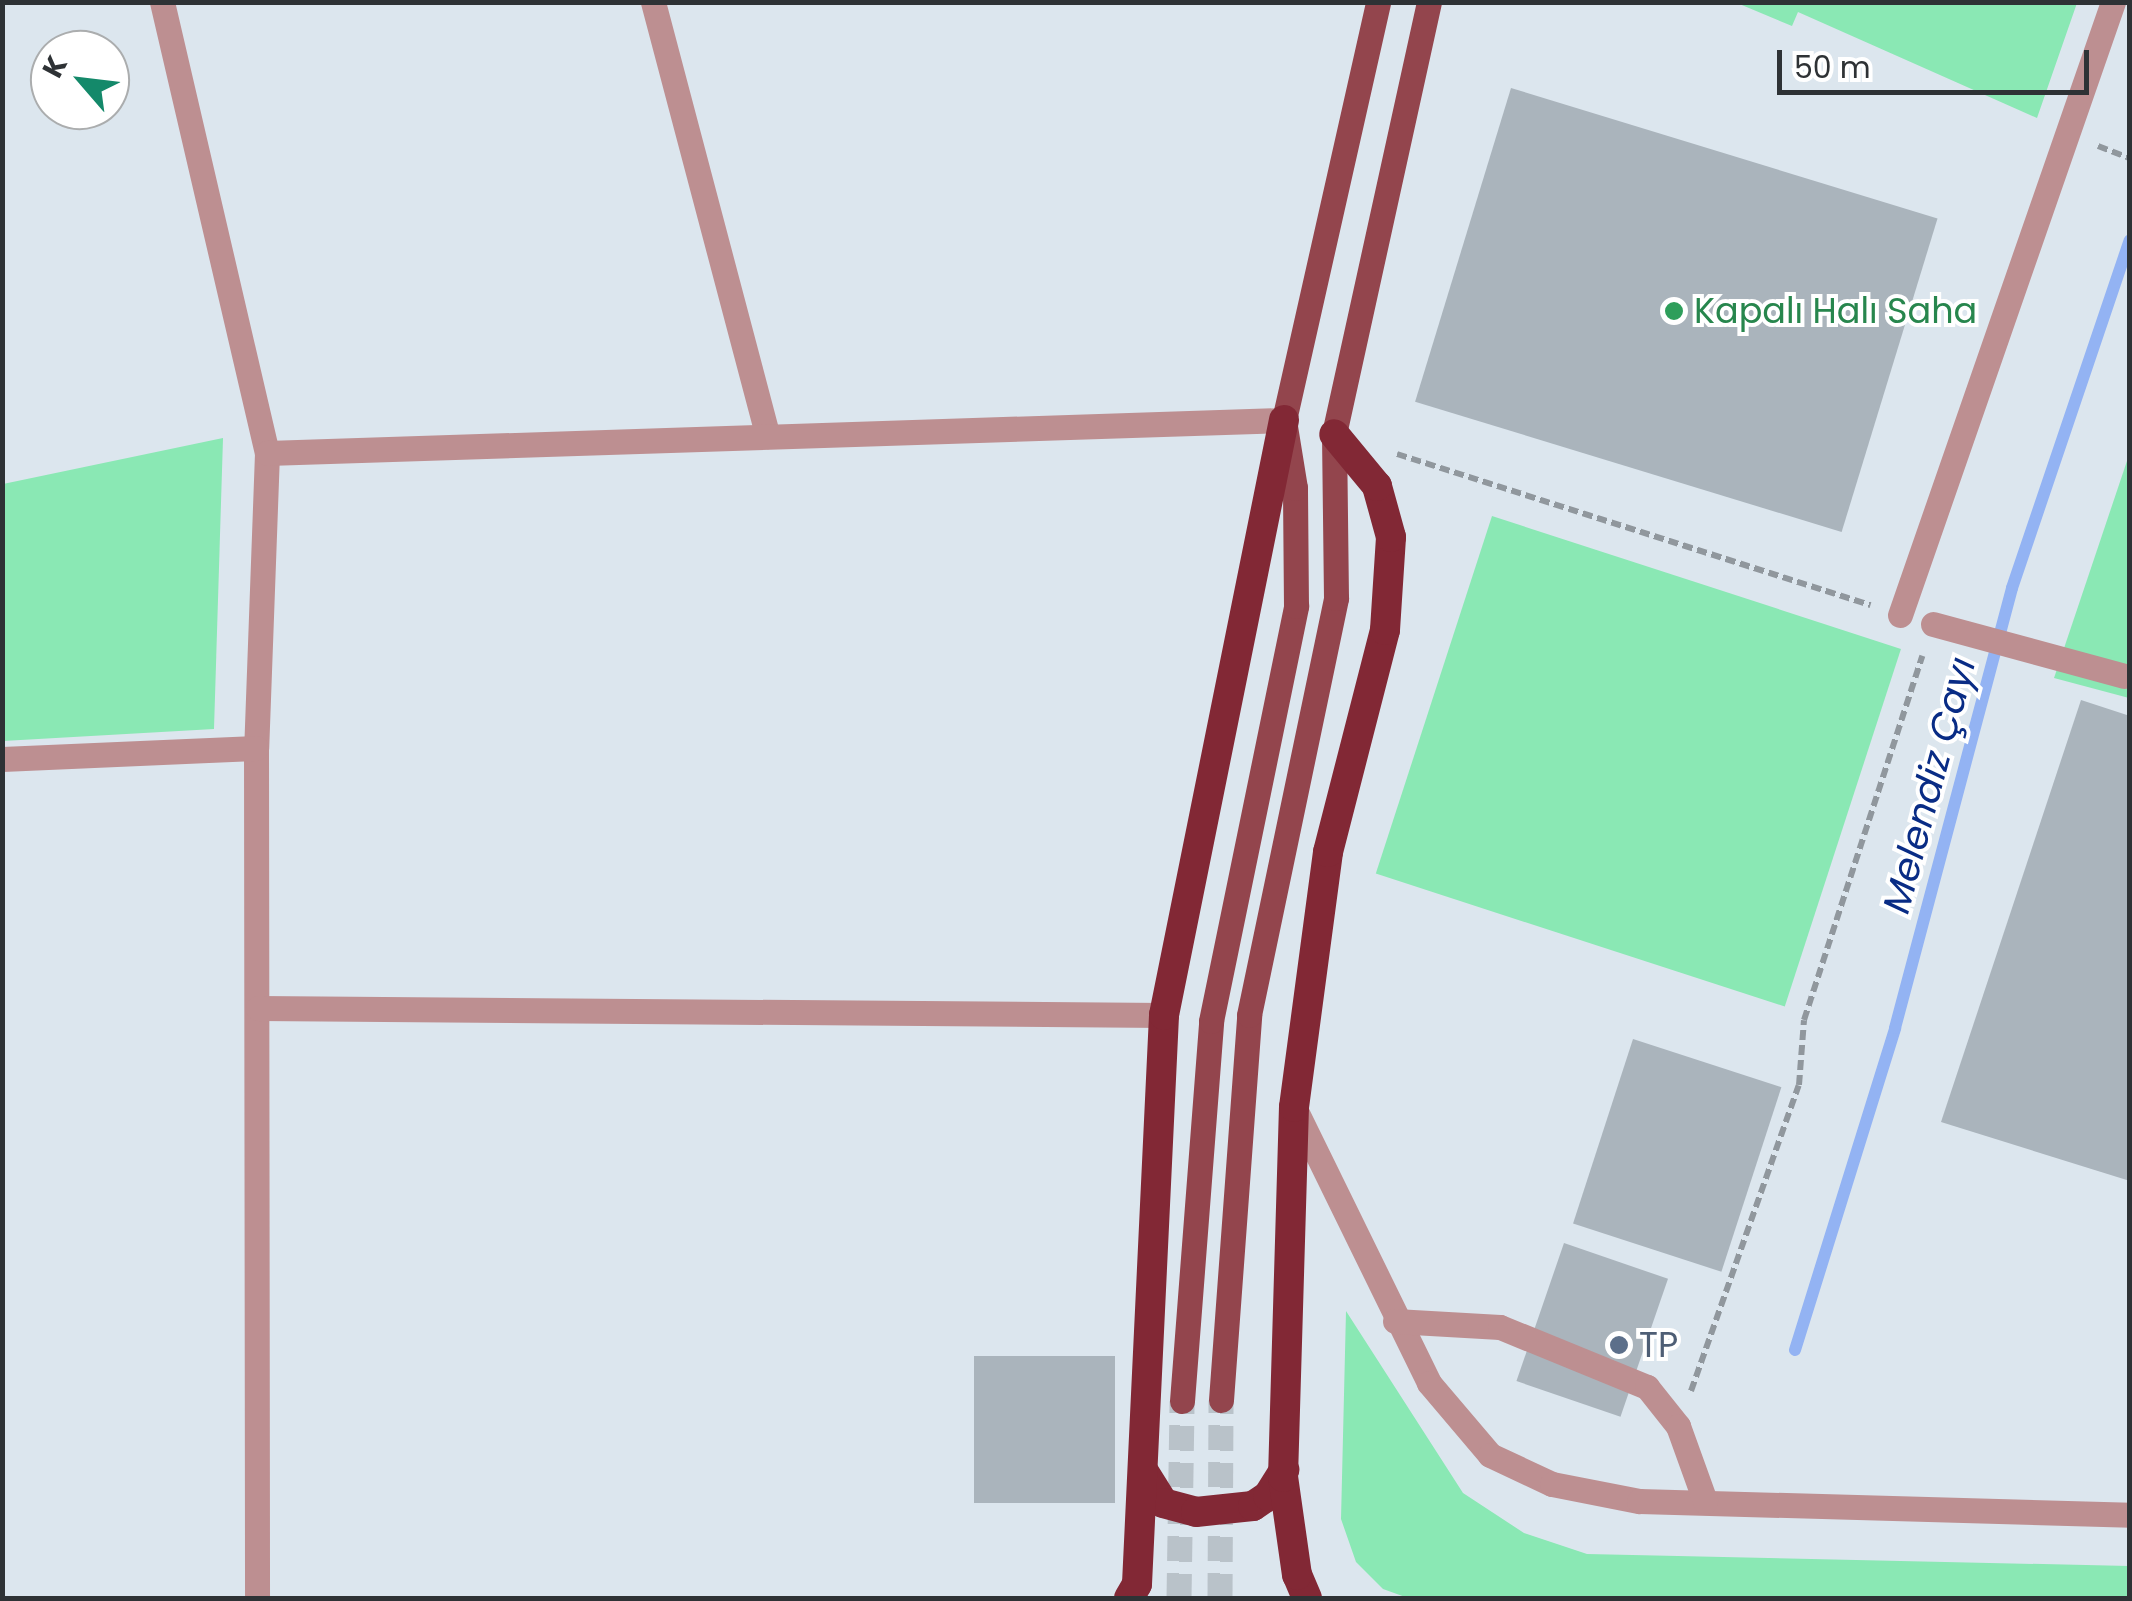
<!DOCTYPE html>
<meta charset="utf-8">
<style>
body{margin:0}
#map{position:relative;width:2132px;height:1601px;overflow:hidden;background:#dce6ee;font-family:Poppins,sans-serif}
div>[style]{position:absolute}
.green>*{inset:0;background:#8ae8b4;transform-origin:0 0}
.stream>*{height:12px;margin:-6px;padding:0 6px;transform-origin:6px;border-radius:6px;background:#93b3f3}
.building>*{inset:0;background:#aab4bc;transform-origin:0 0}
.major-tunnel>*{height:25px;margin-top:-12.5px;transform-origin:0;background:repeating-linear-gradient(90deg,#b9c2c9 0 25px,transparent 0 37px)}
.path>*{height:6px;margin-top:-3px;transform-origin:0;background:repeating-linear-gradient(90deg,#90979d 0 10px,transparent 0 15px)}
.minor>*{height:25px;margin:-12.5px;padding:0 12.5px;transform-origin:12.5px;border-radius:12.5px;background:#bd8f91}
.major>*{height:25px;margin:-12.5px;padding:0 12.5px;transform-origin:12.5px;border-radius:12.5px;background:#93454d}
.highway>*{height:30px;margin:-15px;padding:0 15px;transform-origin:15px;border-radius:15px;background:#822835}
.dots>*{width:28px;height:28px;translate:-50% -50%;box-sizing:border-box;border:5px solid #fff;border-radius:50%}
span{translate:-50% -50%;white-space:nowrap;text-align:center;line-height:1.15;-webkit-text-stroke:8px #fff;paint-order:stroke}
.leisure-label{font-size:35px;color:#27864d}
.left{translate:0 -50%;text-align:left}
.service-label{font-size:35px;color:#4e5e75}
.water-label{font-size:38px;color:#092c85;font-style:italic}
.frame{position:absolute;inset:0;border:5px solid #2e3235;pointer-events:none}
.north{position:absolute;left:30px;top:30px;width:100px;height:100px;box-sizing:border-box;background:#fff;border:2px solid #abadae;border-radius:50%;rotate:298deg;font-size:28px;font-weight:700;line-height:40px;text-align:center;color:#2e3235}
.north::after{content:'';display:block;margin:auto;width:35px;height:45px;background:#14896a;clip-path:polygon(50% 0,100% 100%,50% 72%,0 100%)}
.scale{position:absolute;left:1777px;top:50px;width:312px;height:45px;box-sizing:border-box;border:5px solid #2e3235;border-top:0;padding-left:12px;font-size:30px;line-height:35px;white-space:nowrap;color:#2e3235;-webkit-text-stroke:8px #fff;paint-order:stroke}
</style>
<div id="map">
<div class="green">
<i style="clip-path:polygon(1737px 3px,2077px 3px,2037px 118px,1798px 12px,1792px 26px)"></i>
<i style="clip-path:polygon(223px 438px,214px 729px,3px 741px,3px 484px)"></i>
<i style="clip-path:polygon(2129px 455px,2129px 698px,2054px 678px)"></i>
<i style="left:1492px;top:516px;width:430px;height:376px;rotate:18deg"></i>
<i style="clip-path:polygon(1346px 1311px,1463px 1493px,1524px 1533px,1587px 1554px,2129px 1566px,2129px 1598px,1408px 1598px,1383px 1589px,1356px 1562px,1341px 1519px)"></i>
</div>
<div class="stream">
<i style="left:1795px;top:1350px;width:337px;rotate:-72.7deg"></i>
<i style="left:1895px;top:1028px;width:455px;rotate:-75.1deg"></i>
<i style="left:2012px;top:588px;width:367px;rotate:-71.3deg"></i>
</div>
<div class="building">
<i style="left:1511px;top:88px;width:446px;height:328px;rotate:17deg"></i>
<i style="clip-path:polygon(2081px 700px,2130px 716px,2130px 1181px,1941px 1122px)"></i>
<i style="left:1633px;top:1039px;width:156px;height:194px;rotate:18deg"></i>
<i style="left:1564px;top:1243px;width:110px;height:146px;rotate:19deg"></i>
<i style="left:974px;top:1356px;width:141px;height:147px"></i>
</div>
<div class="major-tunnel">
<i style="left:1179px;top:1598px;width:197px;rotate:-89.1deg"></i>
<i style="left:1220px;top:1598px;width:198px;rotate:-89.7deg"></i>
</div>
<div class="path">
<i style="left:2098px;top:146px;width:34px;rotate:21deg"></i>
<i style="left:1397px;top:454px;width:497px;rotate:17.7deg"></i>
<i style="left:1691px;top:1391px;width:324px;rotate:-70.6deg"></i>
<i style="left:1799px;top:1085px;width:65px;rotate:-85.6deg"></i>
<i style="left:1804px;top:1020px;width:383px;rotate:-72deg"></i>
</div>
<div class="minor">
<i style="left:162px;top:2px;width:463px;rotate:76.9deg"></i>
<i style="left:267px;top:453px;width:295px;rotate:92.1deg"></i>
<i style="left:256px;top:748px;width:850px;rotate:89.93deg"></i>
<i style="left:653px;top:2px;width:449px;rotate:75.2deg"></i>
<i style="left:267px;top:453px;width:1018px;rotate:-1.86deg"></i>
<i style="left:1900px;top:615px;width:649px;rotate:-70.84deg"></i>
<i style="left:1933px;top:624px;width:198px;rotate:15.2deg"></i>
<i style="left:2px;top:759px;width:254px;rotate:-2.5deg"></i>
<i style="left:258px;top:1008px;width:906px;rotate:0.44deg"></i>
<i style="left:1294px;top:1107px;width:307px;rotate:63.9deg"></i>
<i style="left:1429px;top:1383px;width:94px;rotate:49.7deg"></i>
<i style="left:1490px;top:1455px;width:68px;rotate:25.1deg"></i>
<i style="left:1552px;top:1484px;width:89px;rotate:11.1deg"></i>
<i style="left:1639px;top:1501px;width:491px;rotate:1.6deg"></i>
<i style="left:1395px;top:1321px;width:105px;rotate:3.3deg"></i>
<i style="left:1500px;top:1327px;width:159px;rotate:22.2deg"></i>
<i style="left:1647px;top:1387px;width:50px;rotate:51.5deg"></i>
<i style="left:1678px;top:1426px;width:80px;rotate:70.2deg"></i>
</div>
<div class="major">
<i style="left:1221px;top:1400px;width:386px;rotate:-85.8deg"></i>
<i style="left:1249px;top:1015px;width:426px;rotate:-78.2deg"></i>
<i style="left:1336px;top:598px;width:164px;rotate:-90.7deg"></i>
<i style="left:1334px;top:434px;width:442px;rotate:-77.6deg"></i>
<i style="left:1182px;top:1401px;width:381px;rotate:-85.6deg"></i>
<i style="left:1211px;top:1021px;width:424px;rotate:-78.4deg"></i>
<i style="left:1296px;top:606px;width:118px;rotate:-90.5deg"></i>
<i style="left:1295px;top:488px;width:69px;rotate:-99.2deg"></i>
<i style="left:1284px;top:420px;width:428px;rotate:-77.3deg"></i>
</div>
<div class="highway">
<i style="left:1144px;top:1472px;width:36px;rotate:58deg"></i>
<i style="left:1163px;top:1503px;width:34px;rotate:15deg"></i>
<i style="left:1196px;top:1512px;width:57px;rotate:-6deg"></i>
<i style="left:1253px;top:1506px;width:18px;rotate:-34deg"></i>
<i style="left:1268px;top:1496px;width:31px;rotate:-58deg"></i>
<i style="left:1129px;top:1598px;width:16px;rotate:-60deg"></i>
<i style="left:1137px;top:1584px;width:570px;rotate:-87.28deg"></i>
<i style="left:1164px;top:1015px;width:607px;rotate:-78.6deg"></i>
<i style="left:1307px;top:1598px;width:25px;rotate:-113deg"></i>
<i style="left:1297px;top:1575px;width:99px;rotate:-98.1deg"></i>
<i style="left:1283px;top:1477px;width:370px;rotate:-88.3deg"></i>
<i style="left:1294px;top:1107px;width:257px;rotate:-82.4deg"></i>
<i style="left:1328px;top:852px;width:229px;rotate:-75.6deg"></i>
<i style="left:1385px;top:630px;width:93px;rotate:-86.3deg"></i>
<i style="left:1391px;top:537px;width:53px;rotate:-105.4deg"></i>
<i style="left:1377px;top:486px;width:67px;rotate:-129.6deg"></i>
</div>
<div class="dots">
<i style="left:1674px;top:311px;background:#2e9e5b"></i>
<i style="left:1619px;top:1345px;background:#5c6f8a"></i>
</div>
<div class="leisure-label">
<span class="left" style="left:1694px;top:311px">Kapalı Halı Saha</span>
</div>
<div class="service-label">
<span class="left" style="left:1639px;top:1345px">TP</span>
</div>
<div class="water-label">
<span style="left:1929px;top:785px;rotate:-75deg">Melendiz Çayı</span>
</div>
<div class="frame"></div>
<div class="north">K</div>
<div class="scale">50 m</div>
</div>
